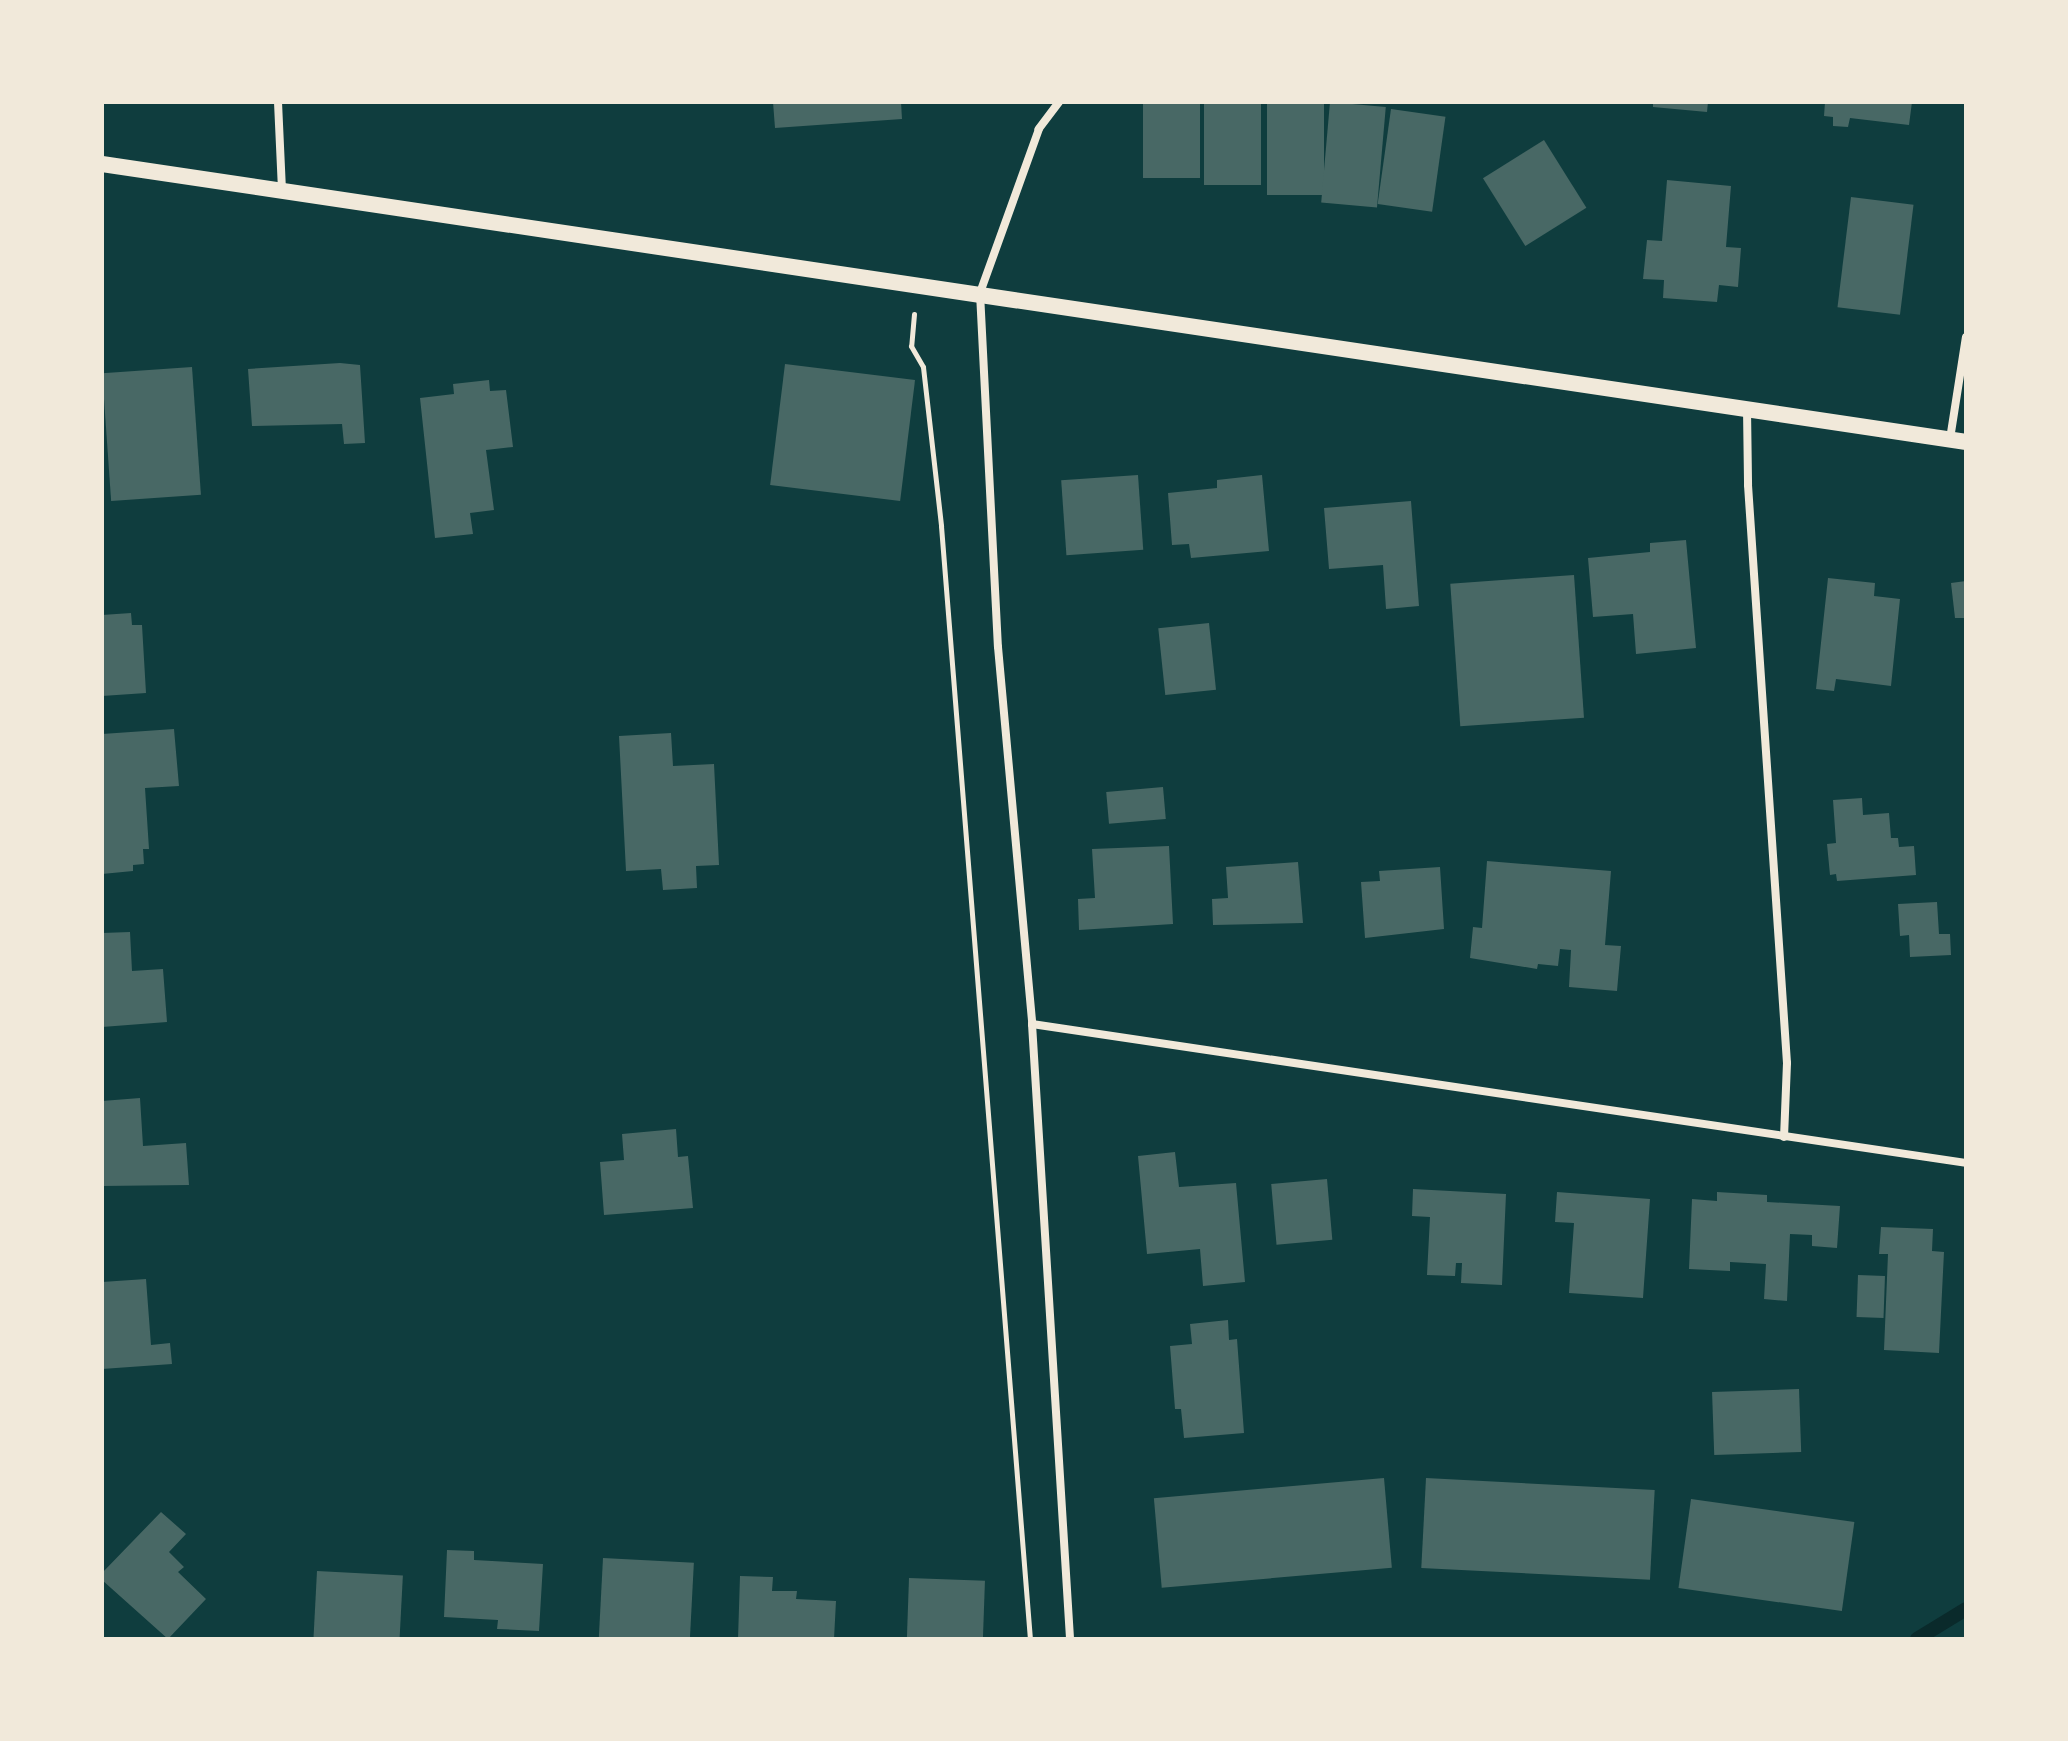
<!DOCTYPE html>
<style>
body{margin:0}
#map{position:relative;width:2068px;height:1741px;overflow:hidden;background:#0f3d3e;font-family:Commissioner,sans-serif}
div>[style]{position:absolute}
.stream>*{height:14px;margin:-7px;padding:0 7px;transform-origin:7px;border-radius:7px;background:#0a2a2b}
.building>*{inset:0;background:#486865;transform-origin:0 0}
.path>*{height:5px;margin:-2.5px;padding:0 2.5px;transform-origin:2.5px;border-radius:2.5px;background:#f1e9da}
.minor>*{height:8px;margin:-4px;padding:0 4px;transform-origin:4px;border-radius:4px;background:#f1e9da}
.secondary>*{height:16px;margin:-8px;padding:0 8px;transform-origin:8px;border-radius:8px;background:#f1e9da}
span{translate:-50% -50%;white-space:nowrap;text-align:center;line-height:1.15;-webkit-text-stroke:7px #f1e9da;paint-order:stroke}
.frame{position:absolute;inset:0;border:104px solid #f1e9da;pointer-events:none}
</style>
<div id="map">
<div class="stream">
<i style="left:1917px;top:1639px;width:57px;rotate:-31.5deg"></i>
</div>
<div class="building">
<i style="clip-path:polygon(773px 102px,901px 102px,902px 119px,775px 128px)"></i>
<i style="left:1143px;top:102px;width:57px;height:76px"></i>
<i style="left:1204px;top:102px;width:57px;height:83px"></i>
<i style="left:1267px;top:102px;width:57px;height:93px"></i>
<i style="left:1330px;top:102px;width:56px;height:101px;rotate:5deg"></i>
<i style="clip-path:polygon(1653px 102px,1708px 102px,1707px 112px,1653px 107px)"></i>
<i style="clip-path:polygon(1825px 102px,1912px 102px,1909px 125px,1850px 118px,1848px 127px,1833px 126px,1833px 117px,1824px 116px)"></i>
<i style="left:1391px;top:109px;width:55px;height:96px;rotate:8deg"></i>
<i style="left:1544px;top:140px;width:80px;height:72px;rotate:58deg"></i>
<i style="clip-path:polygon(1667px 180px,1731px 186px,1726px 247px,1741px 248px,1738px 287px,1719px 285px,1717px 302px,1663px 298px,1664px 280px,1643px 279px,1647px 240px,1662px 241px)"></i>
<i style="left:1851px;top:197px;width:63px;height:111px;rotate:7deg"></i>
<i style="clip-path:polygon(340px 363px,360px 365px,365px 443px,344px 444px,342px 424px,252px 426px,248px 369px)"></i>
<i style="left:785px;top:364px;width:131px;height:122px;rotate:7deg"></i>
<i style="left:192px;top:367px;width:128px;height:90px;rotate:86deg"></i>
<i style="clip-path:polygon(489px 380px,490px 391px,506px 390px,513px 447px,486px 450px,494px 510px,470px 513px,473px 534px,435px 538px,420px 398px,454px 394px,453px 384px)"></i>
<i style="left:1138px;top:475px;width:75px;height:77px;rotate:86deg"></i>
<i style="clip-path:polygon(1262px 475px,1269px 551px,1191px 558px,1189px 544px,1172px 545px,1168px 493px,1217px 488px,1217px 480px)"></i>
<i style="clip-path:polygon(1411px 501px,1419px 606px,1386px 609px,1383px 565px,1329px 569px,1324px 508px)"></i>
<i style="clip-path:polygon(1686px 540px,1696px 648px,1636px 654px,1633px 614px,1593px 617px,1588px 558px,1650px 552px,1650px 543px)"></i>
<i style="left:1574px;top:575px;width:143px;height:124px;rotate:86deg"></i>
<i style="clip-path:polygon(1828px 578px,1875px 583px,1874px 596px,1900px 599px,1891px 686px,1836px 679px,1834px 691px,1816px 689px)"></i>
<i style="clip-path:polygon(1966px 581px,1966px 618px,1955px 618px,1951px 583px)"></i>
<i style="clip-path:polygon(131px 613px,132px 625px,142px 625px,146px 693px,102px 696px,102px 615px)"></i>
<i style="left:1209px;top:623px;width:67px;height:51px;rotate:84deg"></i>
<i style="clip-path:polygon(174px 729px,179px 786px,145px 788px,149px 849px,143px 849px,144px 864px,133px 865px,133px 871px,102px 874px,102px 734px)"></i>
<i style="clip-path:polygon(671px 733px,673px 766px,714px 764px,719px 865px,696px 866px,697px 888px,663px 890px,661px 869px,626px 871px,619px 736px)"></i>
<i style="left:1163px;top:787px;width:32px;height:57px;rotate:85deg"></i>
<i style="clip-path:polygon(1862px 798px,1863px 815px,1889px 813px,1891px 838px,1898px 838px,1899px 847px,1914px 846px,1916px 875px,1837px 881px,1836px 874px,1830px 875px,1827px 844px,1836px 843px,1833px 800px)"></i>
<i style="clip-path:polygon(1169px 846px,1173px 924px,1079px 930px,1078px 899px,1095px 898px,1092px 849px)"></i>
<i style="clip-path:polygon(1487px 861px,1611px 871px,1605px 945px,1621px 946px,1617px 991px,1569px 987px,1571px 950px,1560px 949px,1558px 966px,1538px 964px,1537px 969px,1470px 958px,1473px 927px,1482px 928px)"></i>
<i style="clip-path:polygon(1298px 862px,1303px 923px,1213px 925px,1212px 899px,1228px 898px,1226px 867px)"></i>
<i style="clip-path:polygon(1440px 867px,1444px 929px,1365px 938px,1361px 882px,1380px 881px,1379px 871px)"></i>
<i style="clip-path:polygon(1937px 902px,1939px 934px,1950px 934px,1951px 955px,1910px 957px,1909px 935px,1900px 936px,1898px 904px)"></i>
<i style="clip-path:polygon(130px 932px,132px 971px,163px 969px,167px 1022px,102px 1027px,102px 933px)"></i>
<i style="clip-path:polygon(140px 1098px,143px 1146px,186px 1143px,189px 1185px,102px 1186px,102px 1101px)"></i>
<i style="clip-path:polygon(676px 1129px,678px 1157px,688px 1156px,693px 1208px,604px 1215px,600px 1162px,624px 1160px,622px 1134px)"></i>
<i style="clip-path:polygon(1175px 1152px,1179px 1187px,1236px 1183px,1245px 1282px,1203px 1286px,1200px 1249px,1147px 1254px,1138px 1156px)"></i>
<i style="left:1327px;top:1179px;width:61px;height:56px;rotate:85deg"></i>
<i style="clip-path:polygon(1413px 1189px,1506px 1194px,1502px 1285px,1461px 1283px,1462px 1263px,1456px 1263px,1455px 1276px,1427px 1275px,1430px 1217px,1412px 1216px)"></i>
<i style="clip-path:polygon(1557px 1192px,1650px 1199px,1643px 1298px,1569px 1293px,1574px 1223px,1555px 1222px)"></i>
<i style="clip-path:polygon(1717px 1192px,1767px 1195px,1767px 1202px,1840px 1206px,1837px 1248px,1812px 1246px,1812px 1235px,1790px 1234px,1787px 1301px,1764px 1299px,1766px 1264px,1730px 1262px,1730px 1271px,1689px 1269px,1692px 1199px,1717px 1201px)"></i>
<i style="clip-path:polygon(1881px 1227px,1933px 1229px,1932px 1251px,1944px 1252px,1939px 1353px,1884px 1350px,1888px 1254px,1879px 1254px)"></i>
<i style="left:1858px;top:1275px;width:27px;height:42px;rotate:2deg"></i>
<i style="clip-path:polygon(146px 1279px,151px 1345px,170px 1343px,172px 1364px,102px 1369px,102px 1282px)"></i>
<i style="clip-path:polygon(1228px 1320px,1229px 1340px,1237px 1339px,1244px 1433px,1184px 1438px,1181px 1409px,1175px 1409px,1170px 1346px,1192px 1344px,1190px 1324px)"></i>
<i style="left:1799px;top:1389px;width:63px;height:87px;rotate:88deg"></i>
<i style="left:1384px;top:1478px;width:90px;height:231px;rotate:85deg"></i>
<i style="left:1426px;top:1478px;width:229px;height:90px;rotate:3deg"></i>
<i style="left:1691px;top:1499px;width:165px;height:90px;rotate:8deg"></i>
<i style="clip-path:polygon(161px 1512px,186px 1534px,169px 1552px,184px 1567px,178px 1572px,206px 1599px,168px 1639px,102px 1580px,102px 1573px)"></i>
<i style="clip-path:polygon(447px 1550px,474px 1551px,474px 1560px,543px 1564px,539px 1631px,497px 1629px,498px 1620px,444px 1617px)"></i>
<i style="left:603px;top:1558px;width:91px;height:81px;rotate:3deg"></i>
<i style="left:317px;top:1571px;width:86px;height:68px;rotate:3deg"></i>
<i style="clip-path:polygon(740px 1576px,773px 1577px,772px 1591px,797px 1591px,796px 1599px,836px 1601px,834px 1639px,738px 1639px)"></i>
<i style="left:909px;top:1578px;width:76px;height:61px;rotate:2deg"></i>
</div>
<div class="path">
<i style="left:914px;top:314px;width:32px;rotate:95deg"></i>
<i style="left:911px;top:346px;width:24px;rotate:60deg"></i>
<i style="left:923px;top:367px;width:160px;rotate:83.5deg"></i>
<i style="left:941px;top:526px;width:1117px;rotate:85.43deg"></i>
</div>
<div class="minor">
<i style="left:278px;top:102px;width:88px;rotate:87.4deg"></i>
<i style="left:1059px;top:102px;width:34px;rotate:127deg"></i>
<i style="left:1039px;top:129px;width:174px;rotate:109.8deg"></i>
<i style="left:980px;top:293px;width:354px;rotate:87.1deg"></i>
<i style="left:998px;top:647px;width:379px;rotate:84.8deg"></i>
<i style="left:1032px;top:1024px;width:616px;rotate:86.46deg"></i>
<i style="left:1747px;top:409px;width:76px;rotate:89.2deg"></i>
<i style="left:1748px;top:485px;width:579px;rotate:86.14deg"></i>
<i style="left:1787px;top:1063px;width:74px;rotate:92.3deg"></i>
<i style="left:1950px;top:439px;width:103px;rotate:-81.1deg"></i>
<i style="left:1032px;top:1024px;width:944px;rotate:8.46deg"></i>
</div>
<div class="secondary">
<i style="left:102px;top:164px;width:1885px;rotate:8.48deg"></i>
</div>
<div class="frame"></div>
</div>
